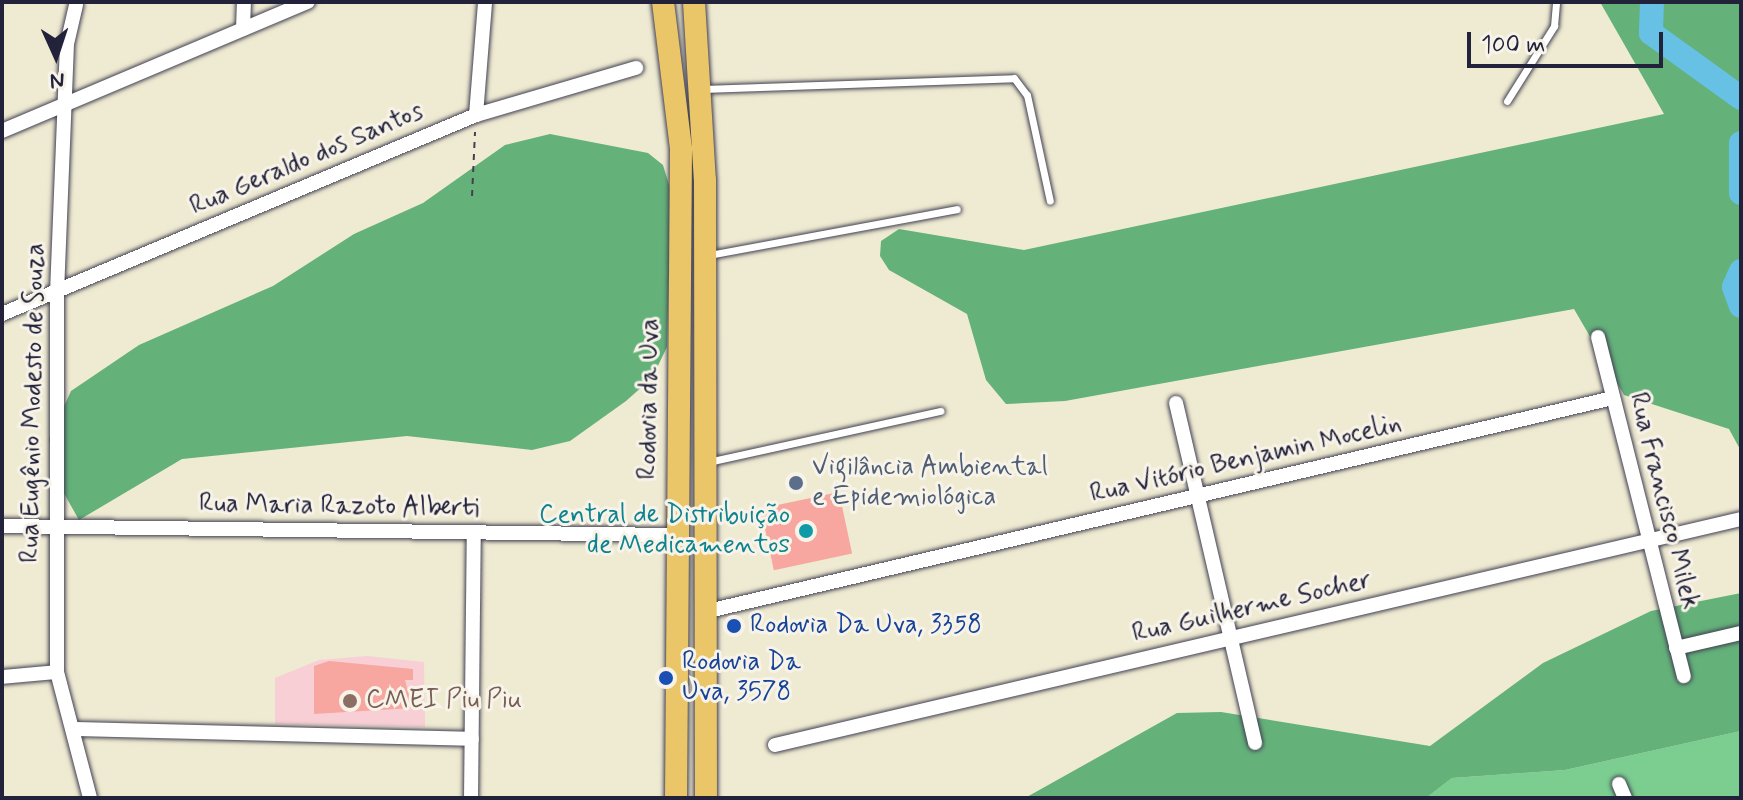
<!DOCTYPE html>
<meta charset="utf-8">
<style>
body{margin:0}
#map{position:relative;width:1743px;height:800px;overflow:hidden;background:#efead2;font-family:Mynerve,sans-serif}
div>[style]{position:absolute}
.built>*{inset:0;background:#f7cfd4}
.green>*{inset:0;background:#7bce90}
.forest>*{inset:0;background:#64b17a}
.river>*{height:24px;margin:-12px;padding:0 12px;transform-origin:12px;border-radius:12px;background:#67c1e4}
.building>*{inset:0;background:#f7a6a0;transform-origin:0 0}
.path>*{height:2px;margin-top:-1px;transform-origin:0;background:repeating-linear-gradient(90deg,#414052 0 6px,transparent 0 12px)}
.roads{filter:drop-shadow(0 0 2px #414052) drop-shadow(0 0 2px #414052)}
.service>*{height:7px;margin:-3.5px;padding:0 3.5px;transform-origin:3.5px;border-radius:3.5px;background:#fff}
.minor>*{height:14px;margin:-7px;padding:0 7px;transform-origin:7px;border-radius:7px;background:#fff}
.primary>*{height:22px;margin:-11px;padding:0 11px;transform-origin:11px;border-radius:11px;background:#eac669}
.dots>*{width:22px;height:22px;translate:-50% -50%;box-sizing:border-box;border:4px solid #f7f3e8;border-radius:50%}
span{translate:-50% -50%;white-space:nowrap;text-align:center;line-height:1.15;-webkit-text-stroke:6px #f7f3e8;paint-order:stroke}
.street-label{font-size:26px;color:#22223b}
.service-label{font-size:26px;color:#4e5e75}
.left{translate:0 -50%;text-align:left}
.culture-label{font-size:26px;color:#0d838f}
.right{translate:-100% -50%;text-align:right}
.transit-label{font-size:26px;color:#164399}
.education-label{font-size:26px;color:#785e54}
.frame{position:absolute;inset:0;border:4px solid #22223b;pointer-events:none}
.north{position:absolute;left:16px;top:16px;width:80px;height:80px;-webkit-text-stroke:6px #f7f3e8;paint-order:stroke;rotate:177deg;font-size:22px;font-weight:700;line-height:32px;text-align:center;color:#22223b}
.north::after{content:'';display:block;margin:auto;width:28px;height:36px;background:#22223b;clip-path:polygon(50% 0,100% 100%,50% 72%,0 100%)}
.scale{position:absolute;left:1467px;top:32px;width:196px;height:36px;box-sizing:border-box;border:4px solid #22223b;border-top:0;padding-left:10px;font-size:24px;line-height:28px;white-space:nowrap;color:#22223b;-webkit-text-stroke:6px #f7f3e8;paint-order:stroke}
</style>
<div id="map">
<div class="built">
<i style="clip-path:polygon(367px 656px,424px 662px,425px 727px,275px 724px,275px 678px,319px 660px)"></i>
</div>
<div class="green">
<i style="clip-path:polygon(1741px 731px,1741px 798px,1426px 798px,1452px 778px,1565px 770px)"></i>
</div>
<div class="forest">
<i style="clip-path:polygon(1600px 2px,1741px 2px,1741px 451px,1729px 429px,1624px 395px,1574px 309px,1065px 401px,1006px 404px,986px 380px,967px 314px,889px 270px,880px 256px,881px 241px,899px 229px,1024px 250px,1664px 114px)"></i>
<i style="clip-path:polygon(550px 134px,648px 153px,663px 165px,671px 191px,667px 347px,652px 378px,626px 401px,570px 441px,532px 450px,407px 436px,182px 459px,79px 520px,57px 481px,49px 439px,71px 391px,139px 345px,273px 286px,354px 234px,423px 203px,505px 145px)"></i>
<i style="clip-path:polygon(1741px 593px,1741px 731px,1565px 770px,1452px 778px,1426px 798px,1025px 798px,1177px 713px,1221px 712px,1430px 746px,1543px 663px,1651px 611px)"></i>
</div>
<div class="river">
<i style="left:1652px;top:2px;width:31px;rotate:92deg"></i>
<i style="left:1651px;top:33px;width:111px;rotate:35.8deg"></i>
<i style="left:1741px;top:143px;width:50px;rotate:90deg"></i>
<i style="left:1741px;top:271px;width:17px;rotate:114deg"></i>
<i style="left:1734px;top:287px;width:20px;rotate:70deg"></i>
</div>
<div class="building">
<i style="left:839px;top:492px;width:63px;height:80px;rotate:78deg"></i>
<i style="clip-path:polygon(329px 661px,413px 669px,413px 680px,405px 680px,412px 708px,314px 714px,314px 666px)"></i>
</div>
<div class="path">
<i style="left:472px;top:196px;width:64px;rotate:-87.3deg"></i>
</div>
<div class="roads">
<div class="service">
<i style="left:703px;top:89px;width:311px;rotate:-2deg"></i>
<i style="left:1014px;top:78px;width:21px;rotate:53deg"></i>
<i style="left:1027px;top:95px;width:108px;rotate:77.8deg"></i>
<i style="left:1507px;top:101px;width:89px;rotate:-57.9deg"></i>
<i style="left:1554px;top:26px;width:24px;rotate:-85deg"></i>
<i style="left:709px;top:255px;width:252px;rotate:-10.5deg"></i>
<i style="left:708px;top:462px;width:238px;rotate:-12.4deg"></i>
</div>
<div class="minor">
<i style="left:76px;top:5px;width:40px;rotate:103deg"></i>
<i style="left:67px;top:44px;width:247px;rotate:92.3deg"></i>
<i style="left:57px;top:291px;width:381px;rotate:90deg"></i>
<i style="left:57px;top:672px;width:130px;rotate:75.3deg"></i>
<i style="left:243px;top:29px;width:27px;rotate:-88deg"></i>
<i style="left:476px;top:115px;width:113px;rotate:-85.4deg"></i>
<i style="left:2px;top:131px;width:332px;rotate:-22.9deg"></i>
<i style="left:2px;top:314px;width:514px;rotate:-22.77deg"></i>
<i style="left:476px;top:115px;width:167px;rotate:-16.4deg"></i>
<i style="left:1598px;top:337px;width:350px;rotate:75.8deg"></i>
<i style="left:1176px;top:403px;width:349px;rotate:76.9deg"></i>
<i style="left:2px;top:526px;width:673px;rotate:0.77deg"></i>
<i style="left:704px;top:612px;width:934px;rotate:-13.25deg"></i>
<i style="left:1676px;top:648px;width:67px;rotate:-13deg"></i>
<i style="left:2px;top:677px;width:55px;rotate:-5.2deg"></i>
<i style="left:73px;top:729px;width:399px;rotate:1.4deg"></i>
<i style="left:775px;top:745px;width:992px;rotate:-13.17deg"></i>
<i style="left:1619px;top:784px;width:15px;rotate:67deg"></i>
<i style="left:471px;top:798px;width:265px;rotate:-89.4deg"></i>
</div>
<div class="primary">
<i style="left:663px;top:2px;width:148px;rotate:83deg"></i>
<i style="left:681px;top:149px;width:649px;rotate:90.44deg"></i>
<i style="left:694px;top:2px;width:178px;rotate:86.5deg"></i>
<i style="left:705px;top:180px;width:618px;rotate:89.91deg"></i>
</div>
</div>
<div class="dots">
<i style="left:796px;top:483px;background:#5c6f8a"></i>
<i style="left:806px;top:531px;background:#0f9aa8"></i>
<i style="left:734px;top:626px;background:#1a4fb4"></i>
<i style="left:666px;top:678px;background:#1a4fb4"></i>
<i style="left:350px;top:701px;background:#8d6e63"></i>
</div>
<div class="street-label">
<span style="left:307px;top:160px;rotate:-23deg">Rua Geraldo dos Santos</span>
<span style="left:650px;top:399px;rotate:-89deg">Rodovia da Uva</span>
<span style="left:34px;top:403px;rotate:-89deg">Rua Eugênio Modesto de Souza</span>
<span style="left:1246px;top:460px;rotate:-13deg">Rua Vitório Benjamin Mocelin</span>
<span style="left:1663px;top:501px;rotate:76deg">Rua Francisco Milek</span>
<span style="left:339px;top:507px;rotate:1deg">Rua Maria Razoto Alberti</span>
<span style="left:1252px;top:608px;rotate:-13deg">Rua Guilherme Socher</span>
</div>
<div class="service-label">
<span class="left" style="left:812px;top:483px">Vigilância Ambiental<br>e Epidemiológica</span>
</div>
<div class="culture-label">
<span class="right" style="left:790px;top:531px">Central de Distribuição<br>de Medicamentos</span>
</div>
<div class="transit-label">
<span class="left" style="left:750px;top:626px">Rodovia Da Uva, 3358</span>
<span class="left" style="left:682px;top:678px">Rodovia Da<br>Uva, 3578</span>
</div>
<div class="education-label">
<span class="left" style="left:366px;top:701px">CMEI Piu Piu</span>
</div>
<div class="frame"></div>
<div class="north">N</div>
<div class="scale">100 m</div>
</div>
